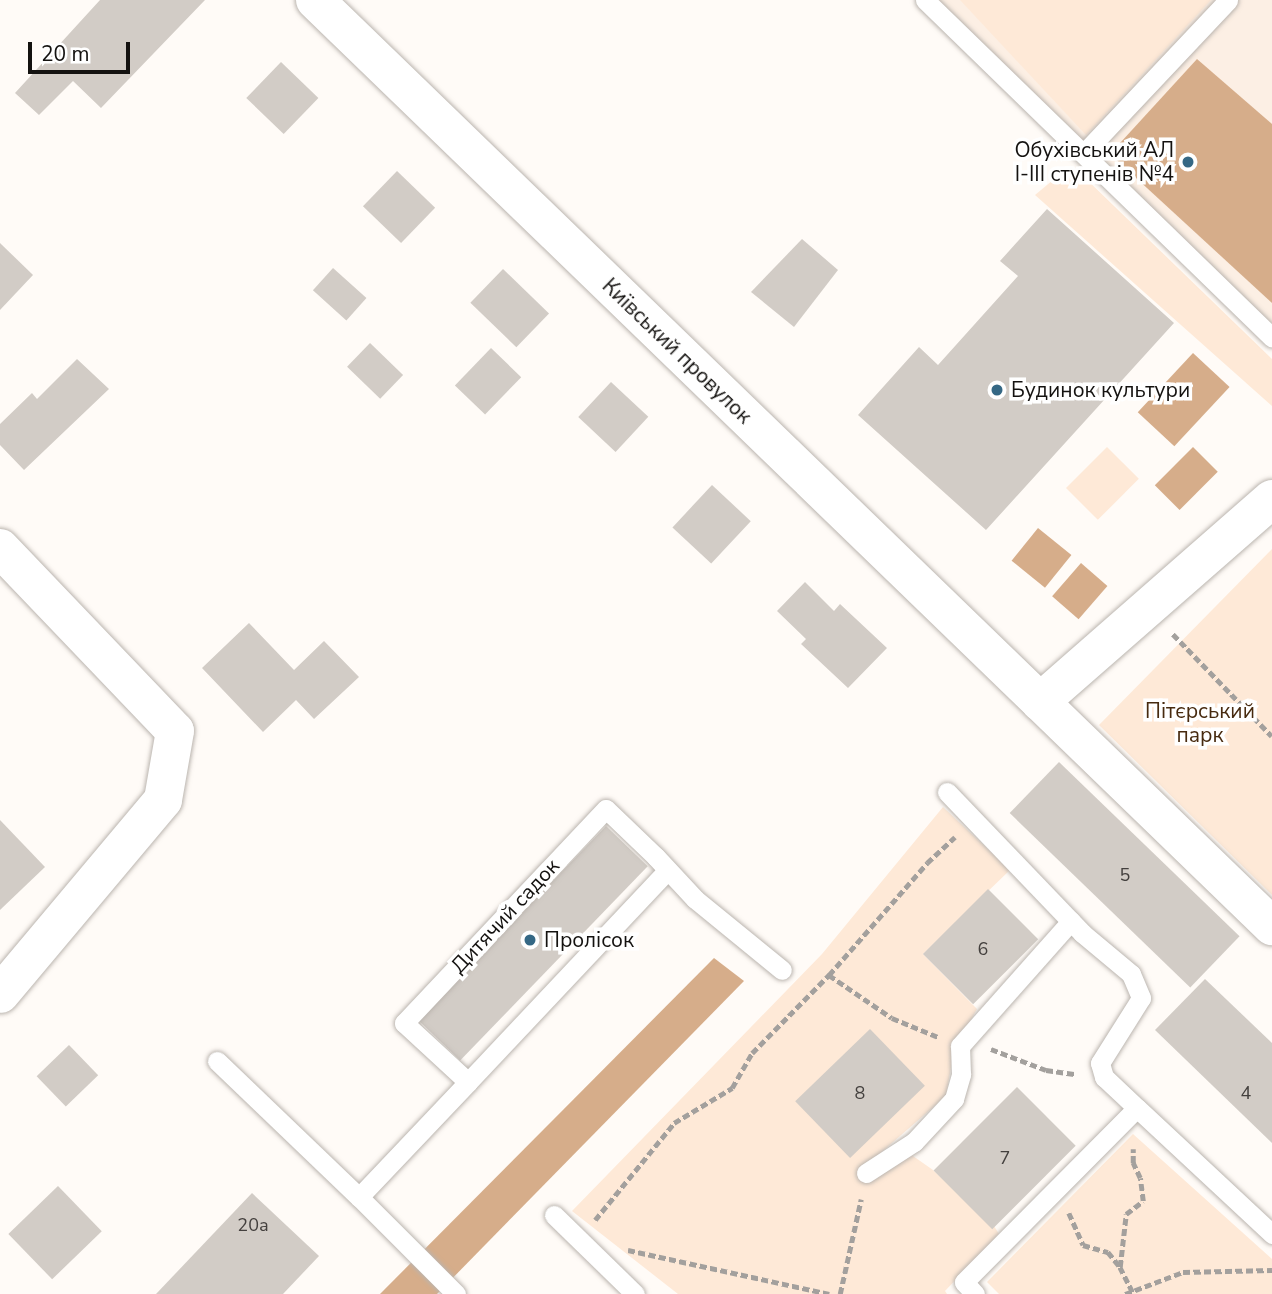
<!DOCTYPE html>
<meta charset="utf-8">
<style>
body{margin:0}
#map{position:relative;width:1272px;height:1294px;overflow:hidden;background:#fffbf7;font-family:"Nunito Sans",sans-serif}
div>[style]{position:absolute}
.built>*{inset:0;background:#fcefe4}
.green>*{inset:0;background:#fee9d7;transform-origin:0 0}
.forest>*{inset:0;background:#d6ad8a;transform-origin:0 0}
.building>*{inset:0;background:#d2ccc6;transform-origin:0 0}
.path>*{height:4.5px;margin-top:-2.25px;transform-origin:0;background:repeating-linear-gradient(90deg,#a3a09d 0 7px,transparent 0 10.5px)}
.roads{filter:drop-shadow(0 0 2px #bbb5af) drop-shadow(0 0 2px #bbb5af)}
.lane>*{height:19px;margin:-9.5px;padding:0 9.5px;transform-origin:9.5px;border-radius:9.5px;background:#fff}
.street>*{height:38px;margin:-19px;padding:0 19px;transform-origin:19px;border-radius:19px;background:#fff}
.dots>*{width:19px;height:19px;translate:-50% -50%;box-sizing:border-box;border:4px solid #fff;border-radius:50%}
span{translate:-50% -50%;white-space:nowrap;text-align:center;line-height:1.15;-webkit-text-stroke:7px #fff;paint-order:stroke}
.number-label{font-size:18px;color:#44403e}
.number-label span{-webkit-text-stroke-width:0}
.poi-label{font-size:21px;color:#141210}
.right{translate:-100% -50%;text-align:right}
.left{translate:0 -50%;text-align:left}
.street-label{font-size:21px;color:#141210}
.park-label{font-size:21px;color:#472a0f}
.scale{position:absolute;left:28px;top:42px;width:102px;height:32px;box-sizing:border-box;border:4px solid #141210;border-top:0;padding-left:9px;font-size:21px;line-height:24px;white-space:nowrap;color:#141210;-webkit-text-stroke:5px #fff;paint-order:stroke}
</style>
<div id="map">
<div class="built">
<i style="clip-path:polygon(936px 0,1272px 0,1272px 325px)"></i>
</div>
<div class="green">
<i style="clip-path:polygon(960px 0,1211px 0,1086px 135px)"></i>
<i style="clip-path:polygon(1082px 175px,1272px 359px,1272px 406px,1035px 195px,1053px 180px)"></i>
<i style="left:1107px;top:447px;width:45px;height:58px;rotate:45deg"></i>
<i style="clip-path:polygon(1272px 549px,1272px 895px,1099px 725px)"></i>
<i style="clip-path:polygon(943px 807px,1010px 870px,923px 954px,977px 1009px,954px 1050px,946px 1096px,869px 1163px,903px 1149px,933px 1170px,994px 1226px,999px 1234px,945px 1291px,947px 1294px,678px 1294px,572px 1211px,822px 954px)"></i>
<i style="clip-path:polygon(1133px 1134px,1272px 1259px,1272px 1294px,999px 1294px,987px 1282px)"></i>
</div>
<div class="forest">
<i style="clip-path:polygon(1197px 59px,1272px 124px,1272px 303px,1110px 154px)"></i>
<i style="left:1193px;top:353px;width:50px;height:81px;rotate:43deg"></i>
<i style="left:1193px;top:447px;width:35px;height:54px;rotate:45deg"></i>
<i style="left:1038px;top:528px;width:43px;height:42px;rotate:39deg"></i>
<i style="left:1081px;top:563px;width:35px;height:44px;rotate:41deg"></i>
<i style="clip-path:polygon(714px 958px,744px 981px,437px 1294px,380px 1294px)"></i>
</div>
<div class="building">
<i style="clip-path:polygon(100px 0,205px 0,101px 108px,73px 81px,39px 115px,15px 93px)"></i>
<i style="left:281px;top:62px;width:52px;height:50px;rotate:44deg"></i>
<i style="left:397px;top:171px;width:53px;height:49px;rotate:44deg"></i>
<i style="clip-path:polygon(1047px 209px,1174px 323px,986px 530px,858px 415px,919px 347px,938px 365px,1018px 276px,1000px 261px)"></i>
<i style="clip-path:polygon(802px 239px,838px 270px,794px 327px,751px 292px)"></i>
<i style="clip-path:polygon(0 243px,33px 275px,0 310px)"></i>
<i style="left:333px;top:268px;width:45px;height:30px;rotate:42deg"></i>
<i style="left:503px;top:269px;width:64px;height:47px;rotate:44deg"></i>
<i style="left:370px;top:343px;width:46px;height:33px;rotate:44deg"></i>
<i style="left:491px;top:348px;width:42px;height:52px;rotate:44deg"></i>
<i style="clip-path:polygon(77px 359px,109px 389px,24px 470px,0 445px,0 424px,32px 393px,37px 399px)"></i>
<i style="left:611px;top:382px;width:51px;height:48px;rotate:43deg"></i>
<i style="left:712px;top:485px;width:53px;height:58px;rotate:43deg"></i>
<i style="clip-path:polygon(805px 582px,834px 611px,840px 604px,887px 648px,848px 688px,801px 644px,806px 639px,777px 611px)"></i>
<i style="clip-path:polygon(249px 623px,294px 670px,324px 641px,359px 677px,314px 719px,296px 700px,263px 732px,202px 668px)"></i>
<i style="left:1059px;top:762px;width:251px;height:71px;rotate:44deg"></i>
<i style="clip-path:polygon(0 820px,45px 867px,0 910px)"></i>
<i style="left:606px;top:826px;width:58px;height:270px;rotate:44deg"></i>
<i style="left:988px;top:889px;width:71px;height:92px;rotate:45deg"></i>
<i style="clip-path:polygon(1205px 979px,1272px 1043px,1272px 1143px,1155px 1030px)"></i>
<i style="left:870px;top:1029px;width:79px;height:104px;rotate:46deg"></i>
<i style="left:69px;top:1045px;width:42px;height:45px;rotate:46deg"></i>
<i style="left:1017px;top:1087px;width:83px;height:118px;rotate:45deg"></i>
<i style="left:58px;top:1186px;width:63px;height:69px;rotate:46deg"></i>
<i style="clip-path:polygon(252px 1193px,319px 1256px,283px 1294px,156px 1294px)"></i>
</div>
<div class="path">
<i style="left:1173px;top:634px;width:142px;rotate:45.9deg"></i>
<i style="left:829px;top:975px;width:76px;rotate:34.3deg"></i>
<i style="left:892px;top:1018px;width:50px;rotate:22.4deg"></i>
<i style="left:991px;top:1049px;width:59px;rotate:20.9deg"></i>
<i style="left:1046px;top:1070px;width:30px;rotate:8deg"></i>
<i style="left:1069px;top:1213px;width:35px;rotate:66deg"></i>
<i style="left:1083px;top:1245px;width:26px;rotate:16deg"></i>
<i style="left:1108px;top:1252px;width:19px;rotate:51deg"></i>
<i style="left:1120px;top:1267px;width:30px;rotate:63deg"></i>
<i style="left:595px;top:1220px;width:125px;rotate:-50.8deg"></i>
<i style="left:674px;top:1123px;width:68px;rotate:-31.1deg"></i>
<i style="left:732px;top:1088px;width:40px;rotate:-60.3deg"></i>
<i style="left:752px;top:1053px;width:110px;rotate:-45.4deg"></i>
<i style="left:829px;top:975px;width:149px;rotate:-48.8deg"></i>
<i style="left:927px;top:863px;width:38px;rotate:-43deg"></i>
<i style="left:628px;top:1250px;width:206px;rotate:12.3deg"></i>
<i style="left:1120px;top:1267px;width:53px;rotate:-83.5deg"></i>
<i style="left:1126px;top:1214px;width:21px;rotate:-37deg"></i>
<i style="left:1143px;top:1201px;width:23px;rotate:-97deg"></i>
<i style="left:1140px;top:1178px;width:17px;rotate:-115deg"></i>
<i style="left:1133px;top:1163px;width:14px;rotate:-90deg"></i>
<i style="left:840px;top:1294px;width:97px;rotate:-77.5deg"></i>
<i style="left:1125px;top:1294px;width:62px;rotate:-20.8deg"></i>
<i style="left:1183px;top:1272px;width:89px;rotate:-1.3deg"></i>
</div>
<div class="roads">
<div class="lane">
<i style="left:925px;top:0;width:484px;rotate:44.2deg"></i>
<i style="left:1084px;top:153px;width:210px;rotate:-46.7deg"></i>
<i style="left:947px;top:792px;width:195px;rotate:46.2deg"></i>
<i style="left:1082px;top:933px;width:64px;rotate:39.9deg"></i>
<i style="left:1131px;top:974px;width:26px;rotate:67deg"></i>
<i style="left:1141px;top:998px;width:77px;rotate:122.2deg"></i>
<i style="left:1100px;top:1063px;width:15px;rotate:74deg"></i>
<i style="left:1104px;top:1077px;width:45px;rotate:43.2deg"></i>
<i style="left:217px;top:1061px;width:197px;rotate:43.8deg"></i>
<i style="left:468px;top:1082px;width:291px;rotate:-46.7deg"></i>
<i style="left:866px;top:1173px;width:57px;rotate:-32.9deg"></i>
<i style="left:914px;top:1142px;width:59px;rotate:-47.1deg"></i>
<i style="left:954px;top:1099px;width:26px;rotate:-74deg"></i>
<i style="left:961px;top:1074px;width:28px;rotate:-92deg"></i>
<i style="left:960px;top:1046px;width:167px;rotate:-48.4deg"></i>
<i style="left:554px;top:1215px;width:113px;rotate:44.3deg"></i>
<i style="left:456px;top:1294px;width:137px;rotate:-135deg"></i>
<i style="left:359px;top:1197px;width:158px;rotate:-46.5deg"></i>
<i style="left:468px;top:1082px;width:87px;rotate:-137.3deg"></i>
<i style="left:404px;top:1023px;width:294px;rotate:-46.7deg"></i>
<i style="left:606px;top:809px;width:69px;rotate:43.8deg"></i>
<i style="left:656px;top:857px;width:57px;rotate:47.1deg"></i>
<i style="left:695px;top:899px;width:112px;rotate:39.2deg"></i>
<i style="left:975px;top:1294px;width:16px;rotate:-133deg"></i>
<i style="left:964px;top:1282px;width:245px;rotate:-45.2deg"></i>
<i style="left:1137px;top:1108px;width:185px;rotate:43deg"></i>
</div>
<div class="street">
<i style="left:315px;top:0;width:1332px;rotate:44.06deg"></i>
<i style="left:0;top:548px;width:253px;rotate:46.3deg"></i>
<i style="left:175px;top:731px;width:70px;rotate:99.9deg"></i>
<i style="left:163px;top:800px;width:253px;rotate:130deg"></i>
<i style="left:1040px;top:702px;width:308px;rotate:-41.2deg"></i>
</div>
</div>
<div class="dots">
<i style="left:1188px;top:162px;background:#356885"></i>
<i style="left:997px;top:390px;background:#356885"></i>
<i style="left:530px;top:940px;background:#356885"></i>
</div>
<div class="number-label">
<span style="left:1125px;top:875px">5</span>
<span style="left:983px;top:949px">6</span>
<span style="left:860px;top:1093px">8</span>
<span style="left:1246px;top:1093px">4</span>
<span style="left:1005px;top:1158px">7</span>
<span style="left:253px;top:1225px">20а</span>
</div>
<div class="poi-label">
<span class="right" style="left:1174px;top:162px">Обухівський АЛ<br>І-ІІІ ступенів №4</span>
<span class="left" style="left:1011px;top:390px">Будинок культури</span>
<span class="left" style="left:544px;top:940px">Пролісок</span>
</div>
<div class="street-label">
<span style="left:677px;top:351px;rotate:44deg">Київський провулок</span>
<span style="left:505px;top:916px;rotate:-47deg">Дитячий садок</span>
</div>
<div class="park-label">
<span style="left:1200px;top:723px">Пітєрський<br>парк</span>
</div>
<div class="scale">20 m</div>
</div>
